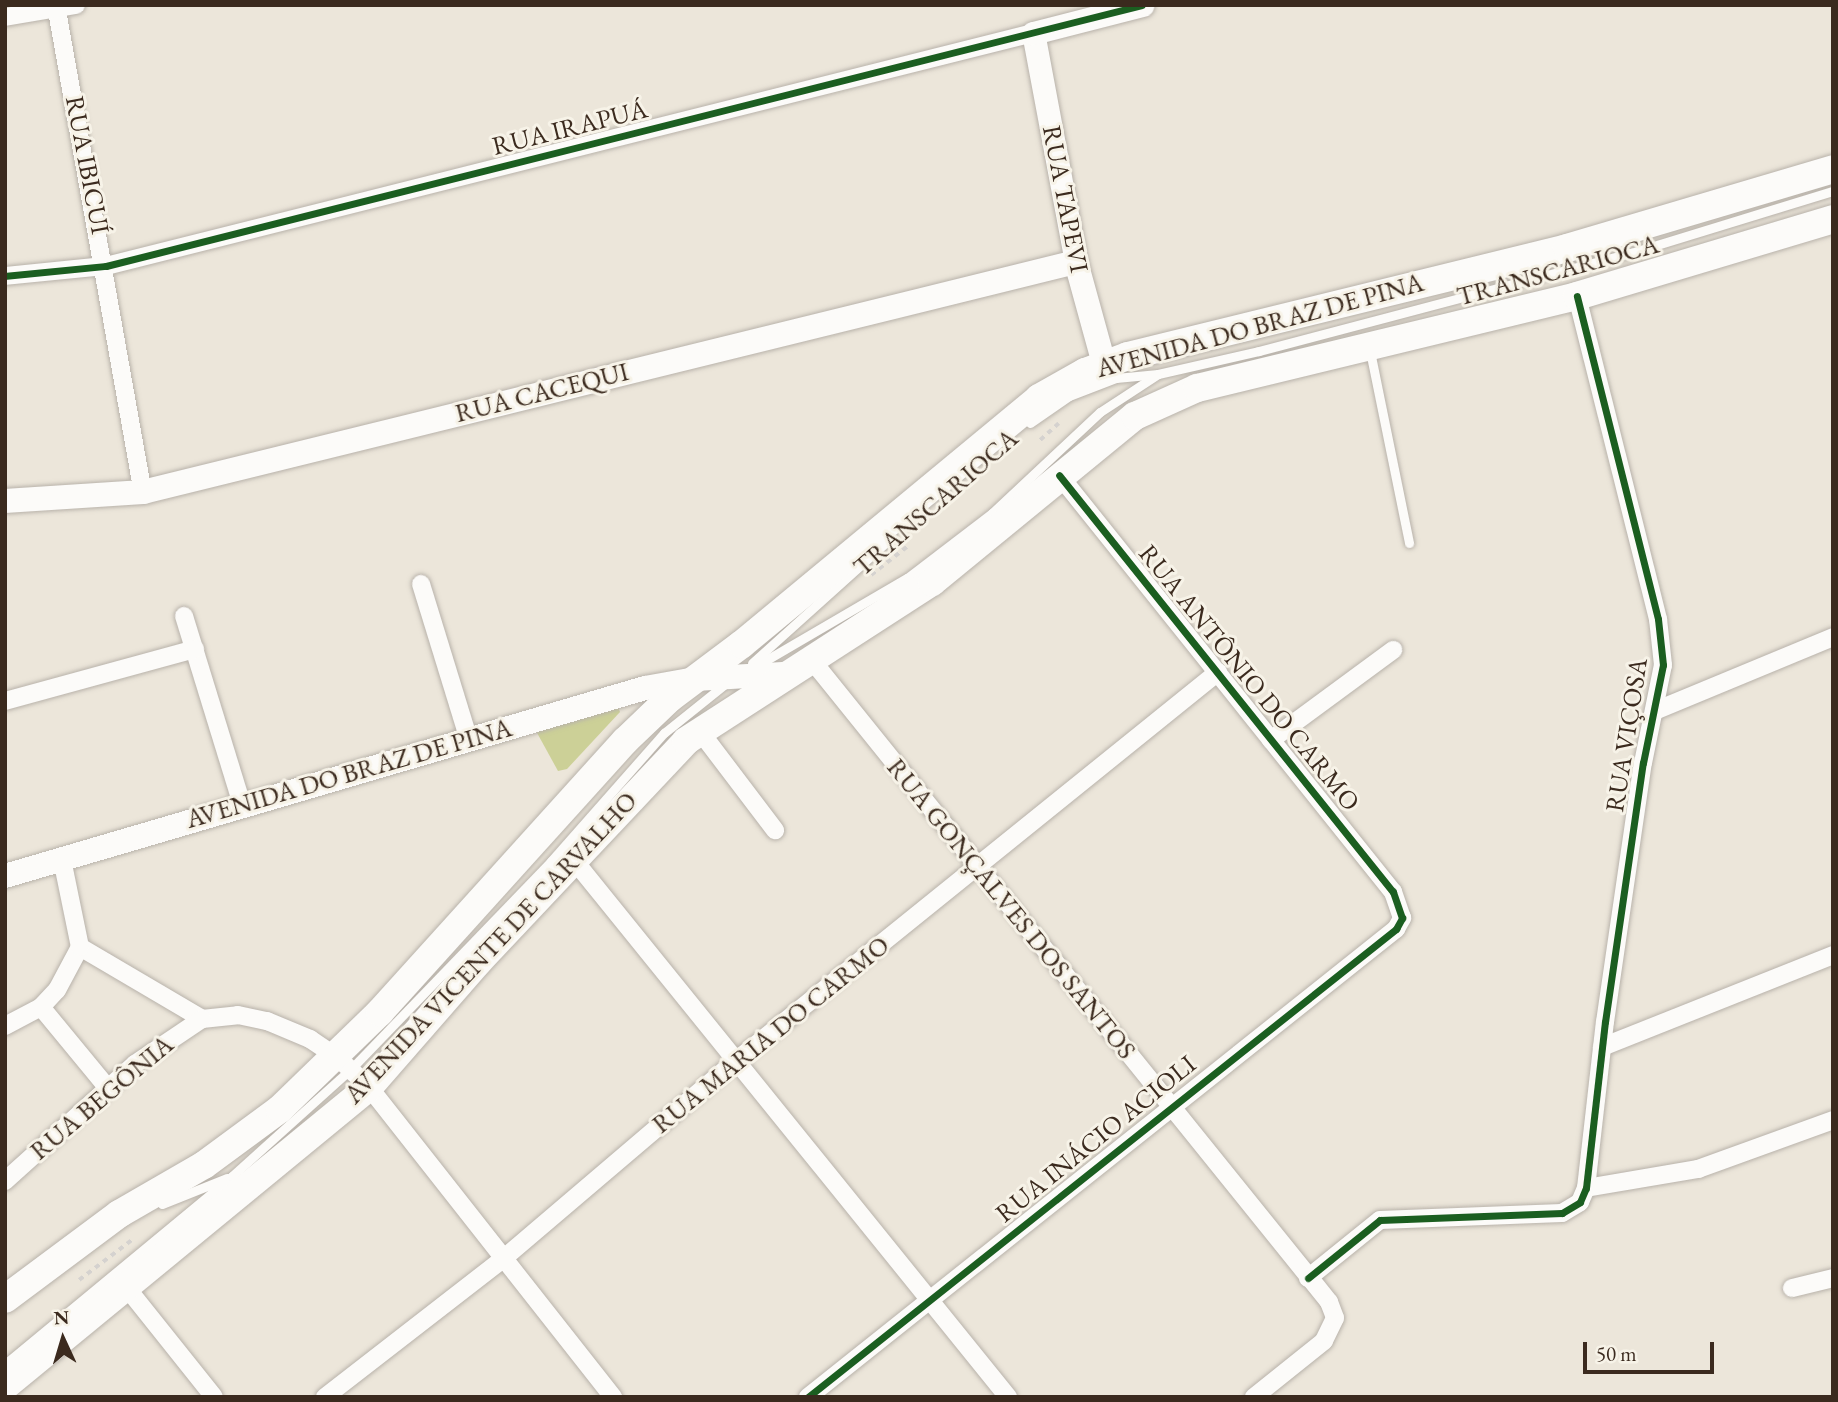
<!DOCTYPE html>
<meta charset="utf-8">
<style>
body{margin:0}
#map{position:relative;width:1838px;height:1402px;overflow:hidden;background:#ece6da;font-family:"EB Garamond",serif}
div>[style]{position:absolute}
.green>*{inset:0;background:#ccd097}
.path>*{height:3.5px;margin-top:-1.75px;transform-origin:0;background:repeating-linear-gradient(90deg,#d5d2cf 0 5px,transparent 0 10px)}
.roads{filter:drop-shadow(0 0 2px #b8b2aa) drop-shadow(0 0 2px #b8b2aa)}
.service>*{height:9px;margin:-4.5px;padding:0 4.5px;transform-origin:4.5px;border-radius:4.5px;background:#fcfbf9}
.minor>*{height:18px;margin:-9px;padding:0 9px;transform-origin:9px;border-radius:9px;background:#fcfbf9}
.tertiary>*{height:23px;margin:-11.5px;padding:0 11.5px;transform-origin:11.5px;border-radius:11.5px;background:#fcfbf9}
.secondary>*{height:24px;margin:-12px;padding:0 12px;transform-origin:12px;border-radius:12px;background:#fcfbf9}
.primary>*{height:28px;margin:-14px;padding:0 14px;transform-origin:14px;border-radius:14px;background:#fcfbf9}
.cycleway>*{height:7px;margin:-3.5px;padding:0 3.5px;transform-origin:3.5px;border-radius:3.5px;background:#1b5e20}
span{translate:-50% -50%;white-space:nowrap;text-align:center;line-height:1.15;-webkit-text-stroke:6px #f7f3e8;paint-order:stroke}
.street-label{font-size:26px;color:#3b2a1e}
.frame{position:absolute;inset:0;border:7px solid #3b2a1e;pointer-events:none}
.north{position:absolute;left:28px;top:1304px;width:70px;height:70px;-webkit-text-stroke:5px #f7f3e8;paint-order:stroke;rotate:356deg;font-size:19px;font-weight:700;line-height:28px;text-align:center;color:#3b2a1e}
.north::after{content:'';display:block;margin:auto;width:24px;height:32px;background:#3b2a1e;clip-path:polygon(50% 0,100% 100%,50% 72%,0 100%)}
.scale{position:absolute;left:1583px;top:1342px;width:131px;height:32px;box-sizing:border-box;border:4px solid #3b2a1e;border-top:0;padding-left:9px;font-size:21px;line-height:24px;white-space:nowrap;color:#3b2a1e;-webkit-text-stroke:5px #f7f3e8;paint-order:stroke}
</style>
<div id="map">
<div class="green">
<i style="clip-path:polygon(616px 702px,620px 712px,567px 769px,558px 771px,536px 731px)"></i>
</div>
<div class="path">
<i style="left:1040px;top:440px;width:25px;rotate:-42deg"></i>
<i style="left:871px;top:575px;width:47px;rotate:-38.1deg"></i>
<i style="left:79px;top:1280px;width:68px;rotate:-37.2deg"></i>
</div>
<div class="roads">
<div class="service">
<i style="left:1370px;top:351px;width:196px;rotate:78.5deg"></i>
<i style="left:1030px;top:423px;width:47px;rotate:-34.7deg"></i>
<i style="left:1069px;top:396px;width:50px;rotate:-21deg"></i>
<i style="left:1116px;top:378px;width:42px;rotate:-5.4deg"></i>
<i style="left:1158px;top:374px;width:104px;rotate:-12.8deg"></i>
<i style="left:1259px;top:351px;width:385px;rotate:-14.8deg"></i>
<i style="left:1631px;top:253px;width:211px;rotate:-17.1deg"></i>
<i style="left:752px;top:663px;width:178px;rotate:-42deg"></i>
<i style="left:751px;top:669px;width:181px;rotate:-30.3deg"></i>
<i style="left:907px;top:578px;width:107px;rotate:-37.4deg"></i>
<i style="left:992px;top:513px;width:148px;rotate:-43.1deg"></i>
<i style="left:1100px;top:412px;width:69px;rotate:-33.2deg"></i>
<i style="left:162px;top:1204px;width:70px;rotate:-21.8deg"></i>
<i style="left:5px;top:1364px;width:295px;rotate:-39.6deg"></i>
<i style="left:232px;top:1176px;width:160px;rotate:-42deg"></i>
<i style="left:351px;top:1069px;width:289px;rotate:-46.1deg"></i>
<i style="left:551px;top:861px;width:171px;rotate:-48.6deg"></i>
<i style="left:664px;top:733px;width:77px;rotate:-38.7deg"></i>
</div>
<div class="minor">
<i style="left:56px;top:5px;width:495px;rotate:79.9deg"></i>
<i style="left:5px;top:17px;width:72px;rotate:-9.6deg"></i>
<i style="left:5px;top:276px;width:101px;rotate:-5.7deg"></i>
<i style="left:106px;top:266px;width:956px;rotate:-14.11deg"></i>
<i style="left:421px;top:584px;width:160px;rotate:72.9deg"></i>
<i style="left:184px;top:616px;width:198px;rotate:72.9deg"></i>
<i style="left:810px;top:658px;width:827px;rotate:51.13deg"></i>
<i style="left:1329px;top:1302px;width:17px;rotate:69deg"></i>
<i style="left:1335px;top:1318px;width:25px;rotate:116deg"></i>
<i style="left:1324px;top:1341px;width:90px;rotate:141.3deg"></i>
<i style="left:5px;top:701px;width:197px;rotate:-15.3deg"></i>
<i style="left:1657px;top:710px;width:191px;rotate:-22.5deg"></i>
<i style="left:699px;top:730px;width:126px;rotate:52.8deg"></i>
<i style="left:1271px;top:740px;width:152px;rotate:-36.4deg"></i>
<i style="left:573px;top:859px;width:692px;rotate:51.04deg"></i>
<i style="left:80px;top:947px;width:142px;rotate:30.5deg"></i>
<i style="left:202px;top:1019px;width:36px;rotate:-6deg"></i>
<i style="left:238px;top:1015px;width:30px;rotate:12deg"></i>
<i style="left:267px;top:1021px;width:47px;rotate:22.7deg"></i>
<i style="left:310px;top:1039px;width:32px;rotate:34deg"></i>
<i style="left:337px;top:1057px;width:44px;rotate:43.2deg"></i>
<i style="left:369px;top:1087px;width:395px;rotate:51.8deg"></i>
<i style="left:41px;top:1007px;width:104px;rotate:50.5deg"></i>
<i style="left:5px;top:1026px;width:41px;rotate:-27.8deg"></i>
<i style="left:41px;top:1007px;width:23px;rotate:-47deg"></i>
<i style="left:57px;top:990px;width:49px;rotate:-61.9deg"></i>
<i style="left:80px;top:947px;width:90px;rotate:-101.6deg"></i>
<i style="left:1602px;top:1047px;width:249px;rotate:-21.7deg"></i>
<i style="left:5px;top:1181px;width:175px;rotate:-42deg"></i>
<i style="left:135px;top:1064px;width:81px;rotate:-33.9deg"></i>
<i style="left:1586px;top:1188px;width:114px;rotate:-9.6deg"></i>
<i style="left:1698px;top:1169px;width:144px;rotate:-19.9deg"></i>
<i style="left:1308px;top:1278px;width:92px;rotate:-38.9deg"></i>
<i style="left:1380px;top:1220px;width:182px;rotate:-2.2deg"></i>
<i style="left:1562px;top:1213px;width:21px;rotate:-31deg"></i>
<i style="left:1580px;top:1202px;width:15px;rotate:-67deg"></i>
<i style="left:1586px;top:1188px;width:167px;rotate:-83.5deg"></i>
<i style="left:1605px;top:1022px;width:262px;rotate:-81.7deg"></i>
<i style="left:1643px;top:763px;width:100px;rotate:-78.5deg"></i>
<i style="left:1663px;top:665px;width:46px;rotate:-96.2deg"></i>
<i style="left:1658px;top:619px;width:333px;rotate:-104.1deg"></i>
<i style="left:127px;top:1288px;width:139px;rotate:51.4deg"></i>
<i style="left:1792px;top:1288px;width:42px;rotate:-13.7deg"></i>
<i style="left:325px;top:1397px;width:227px;rotate:-37.8deg"></i>
<i style="left:504px;top:1258px;width:306px;rotate:-40.4deg"></i>
<i style="left:737px;top:1060px;width:618px;rotate:-38.89deg"></i>
<i style="left:808px;top:1397px;width:752px;rotate:-38.52deg"></i>
<i style="left:1396px;top:929px;width:13px;rotate:-61deg"></i>
<i style="left:1402px;top:918px;width:28px;rotate:-109deg"></i>
<i style="left:1393px;top:892px;width:534px;rotate:-128.69deg"></i>
</div>
<div class="tertiary">
<i style="left:1076px;top:262px;width:233px;rotate:-100.6deg"></i>
<i style="left:1033px;top:33px;width:113px;rotate:-14.4deg"></i>
</div>
<div class="secondary">
<i style="left:5px;top:501px;width:138px;rotate:-3.7deg"></i>
<i style="left:143px;top:492px;width:961px;rotate:-13.85deg"></i>
<i style="left:1076px;top:262px;width:106px;rotate:74.6deg"></i>
<i style="left:5px;top:876px;width:667px;rotate:-16.37deg"></i>
<i style="left:645px;top:688px;width:51px;rotate:-10.2deg"></i>
<i style="left:695px;top:679px;width:88px;rotate:-3.3deg"></i>
</div>
<div class="primary">
<i style="left:5px;top:1299px;width:142px;rotate:-36.7deg"></i>
<i style="left:119px;top:1214px;width:98px;rotate:-30deg"></i>
<i style="left:204px;top:1165px;width:94px;rotate:-36.4deg"></i>
<i style="left:280px;top:1109px;width:139px;rotate:-44.1deg"></i>
<i style="left:380px;top:1012px;width:365px;rotate:-47.9deg"></i>
<i style="left:625px;top:741px;width:62px;rotate:-43.7deg"></i>
<i style="left:670px;top:698px;width:90px;rotate:-36.9deg"></i>
<i style="left:742px;top:644px;width:386px;rotate:-39.6deg"></i>
<i style="left:1039px;top:398px;width:53px;rotate:-29.5deg"></i>
<i style="left:1085px;top:372px;width:46px;rotate:-20.4deg"></i>
<i style="left:1128px;top:356px;width:452px;rotate:-13.8deg"></i>
<i style="left:1567px;top:248px;width:277px;rotate:-16.5deg"></i>
<i style="left:5px;top:1386px;width:471px;rotate:-39.4deg"></i>
<i style="left:369px;top:1087px;width:166px;rotate:-48.9deg"></i>
<i style="left:478px;top:962px;width:303px;rotate:-46.7deg"></i>
<i style="left:686px;top:741px;width:293px;rotate:-32.9deg"></i>
<i style="left:932px;top:582px;width:262px;rotate:-39.3deg"></i>
<i style="left:1135px;top:416px;width:68px;rotate:-24.3deg"></i>
<i style="left:1197px;top:388px;width:391px;rotate:-13.6deg"></i>
<i style="left:1577px;top:296px;width:267px;rotate:-16.7deg"></i>
</div>
</div>
<div class="cycleway">
<i style="left:5px;top:276px;width:101px;rotate:-5.7deg"></i>
<i style="left:106px;top:266px;width:1068px;rotate:-14.14deg"></i>
<i style="left:1308px;top:1278px;width:92px;rotate:-38.9deg"></i>
<i style="left:1380px;top:1220px;width:182px;rotate:-2.2deg"></i>
<i style="left:1562px;top:1213px;width:21px;rotate:-31deg"></i>
<i style="left:1580px;top:1202px;width:15px;rotate:-67deg"></i>
<i style="left:1586px;top:1188px;width:167px;rotate:-83.5deg"></i>
<i style="left:1605px;top:1022px;width:262px;rotate:-81.7deg"></i>
<i style="left:1643px;top:763px;width:100px;rotate:-78.5deg"></i>
<i style="left:1663px;top:665px;width:46px;rotate:-96.2deg"></i>
<i style="left:1658px;top:619px;width:333px;rotate:-104.1deg"></i>
<i style="left:808px;top:1397px;width:752px;rotate:-38.52deg"></i>
<i style="left:1396px;top:929px;width:13px;rotate:-61deg"></i>
<i style="left:1402px;top:918px;width:28px;rotate:-109deg"></i>
<i style="left:1393px;top:892px;width:534px;rotate:-128.69deg"></i>
</div>
<div class="street-label">
<span style="left:570px;top:128px;rotate:-14deg">RUA IRAPUÁ</span>
<span style="left:87px;top:165px;rotate:79deg">RUA IBICUÍ</span>
<span style="left:1065px;top:199px;rotate:79deg">RUA TAPEVI</span>
<span style="left:1558px;top:271px;rotate:-15deg">TRANSCARIOCA</span>
<span style="left:1260px;top:326px;rotate:-15deg">AVENIDA DO BRAZ DE PINA</span>
<span style="left:542px;top:393px;rotate:-14deg">RUA CACEQUI</span>
<span style="left:936px;top:503px;rotate:-41deg">TRANSCARIOCA</span>
<span style="left:1249px;top:678px;rotate:51deg">RUA ANTÔNIO DO CARMO</span>
<span style="left:1627px;top:735px;rotate:-81deg">RUA VIÇOSA</span>
<span style="left:349px;top:774px;rotate:-16deg">AVENIDA DO BRAZ DE PINA</span>
<span style="left:1011px;top:909px;rotate:51deg">RUA GONÇALVES DOS SANTOS</span>
<span style="left:491px;top:948px;rotate:-47deg">AVENIDA VICENTE DE CARVALHO</span>
<span style="left:771px;top:1035px;rotate:-39deg">RUA MARIA DO CARMO</span>
<span style="left:102px;top:1098px;rotate:-40deg">RUA BEGÔNIA</span>
<span style="left:1096px;top:1139px;rotate:-39deg">RUA INÁCIO ACIOLI</span>
</div>
<div class="frame"></div>
<div class="north">N</div>
<div class="scale">50 m</div>
</div>
